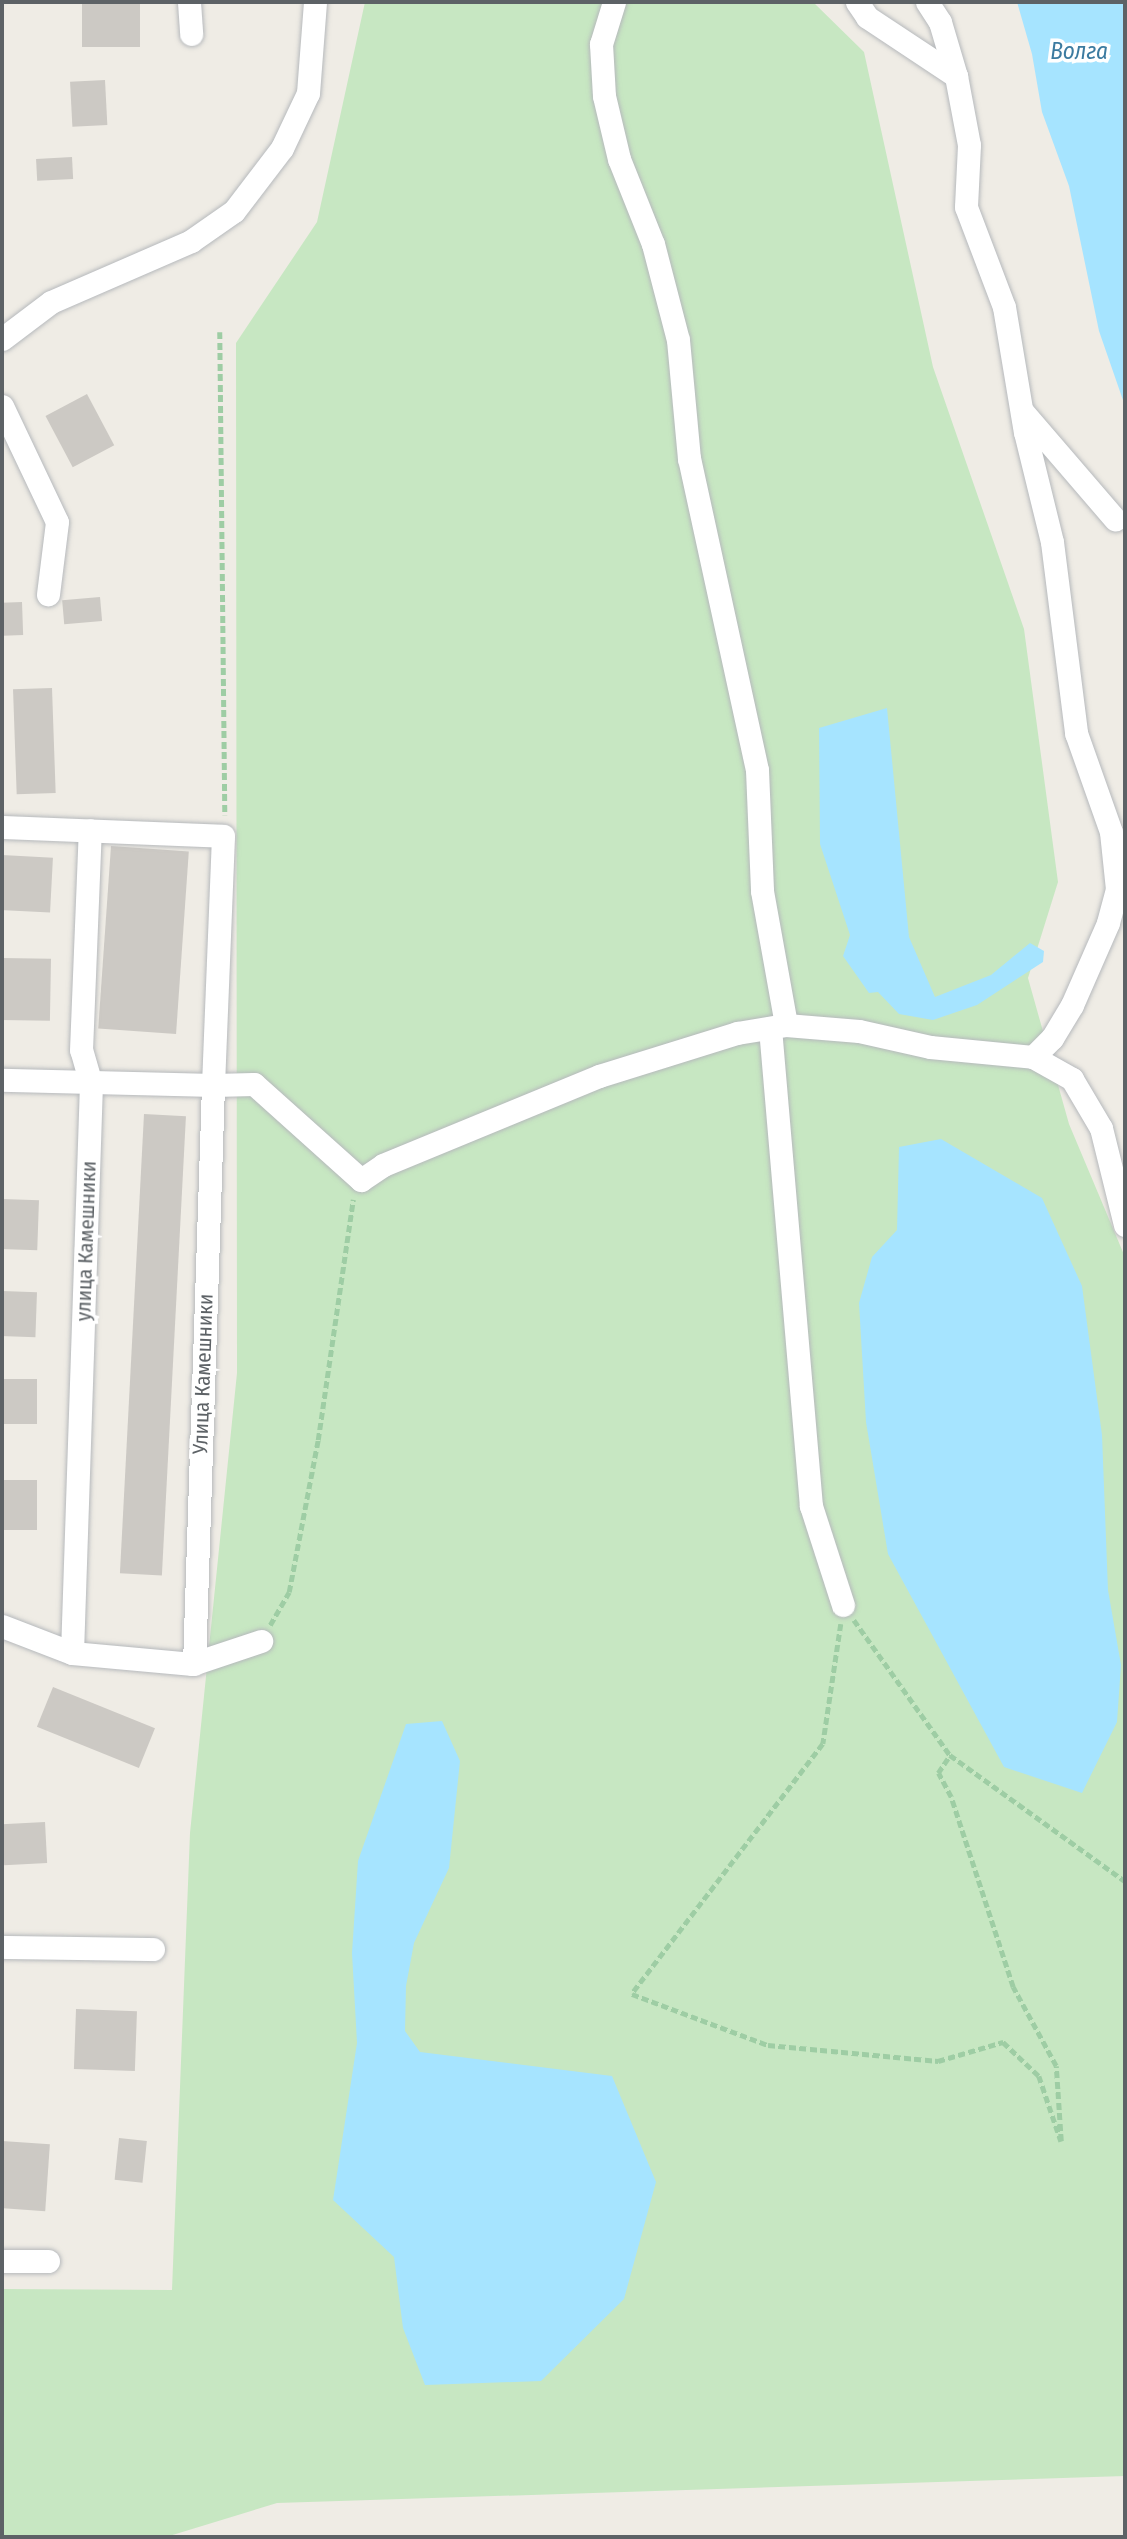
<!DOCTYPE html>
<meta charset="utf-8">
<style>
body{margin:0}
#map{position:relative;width:1127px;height:2539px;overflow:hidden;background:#efece5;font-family:"Fira Sans Condensed",sans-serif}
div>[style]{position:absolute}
.green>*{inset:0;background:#c7e7c2}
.water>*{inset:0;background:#a6e4ff}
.building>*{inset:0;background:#ccc9c4;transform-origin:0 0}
.path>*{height:4.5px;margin-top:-2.25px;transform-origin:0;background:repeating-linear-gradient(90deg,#9ecda4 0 7px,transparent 0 10.5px)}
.roads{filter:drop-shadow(0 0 2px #b6b9bc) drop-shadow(0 0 2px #b6b9bc)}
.minor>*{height:23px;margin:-11.5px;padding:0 11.5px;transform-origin:11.5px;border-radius:11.5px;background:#fff}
span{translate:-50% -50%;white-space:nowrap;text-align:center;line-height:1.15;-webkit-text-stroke:7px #fff;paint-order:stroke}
.street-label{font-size:21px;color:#5d6266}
.water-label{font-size:23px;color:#3c7ba0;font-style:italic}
.frame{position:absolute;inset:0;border:4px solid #5d6266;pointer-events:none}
</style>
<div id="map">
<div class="green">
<i style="clip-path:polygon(365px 2px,813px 2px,864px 52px,933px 367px,1024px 629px,1058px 882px,1028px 978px,1069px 1124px,1125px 1257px,1125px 2476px,277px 2503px,166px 2537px,2px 2537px,2px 2289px,172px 2290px,190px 1833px,237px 1373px,236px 343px,317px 222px)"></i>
</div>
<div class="water">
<i style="clip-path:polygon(1017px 2px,1125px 2px,1125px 406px,1099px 331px,1069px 186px,1042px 112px,1032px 54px)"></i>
<i style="clip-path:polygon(887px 708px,909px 937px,935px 997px,991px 975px,1030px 943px,1044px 951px,1043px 962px,977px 1005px,933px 1020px,899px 1014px,878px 992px,869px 993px,843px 956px,850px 935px,820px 844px,819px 728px)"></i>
<i style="clip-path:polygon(941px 1139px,1042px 1198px,1082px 1286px,1102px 1435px,1108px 1590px,1121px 1665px,1117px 1722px,1082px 1793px,1004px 1767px,888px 1554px,866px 1422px,859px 1303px,872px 1257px,897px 1230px,899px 1147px)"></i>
<i style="clip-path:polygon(442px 1721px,460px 1761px,449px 1868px,414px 1943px,406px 1986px,405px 2031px,420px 2052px,612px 2076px,656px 2182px,624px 2299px,541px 2381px,425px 2385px,403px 2328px,394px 2257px,333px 2200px,357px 2043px,352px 1953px,358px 1861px,406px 1724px)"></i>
</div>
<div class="building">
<i style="left:82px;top:2px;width:58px;height:45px"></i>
<i style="left:105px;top:80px;width:45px;height:35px;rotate:87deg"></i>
<i style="left:72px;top:157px;width:22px;height:36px;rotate:87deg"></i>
<i style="left:87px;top:394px;width:58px;height:47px;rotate:62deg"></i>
<i style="left:100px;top:597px;width:24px;height:38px;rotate:85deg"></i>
<i style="left:22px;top:602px;width:33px;height:20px;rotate:88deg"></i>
<i style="left:52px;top:688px;width:105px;height:39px;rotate:88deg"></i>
<i style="left:111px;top:846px;width:78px;height:183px;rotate:4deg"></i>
<i style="left:2px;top:855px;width:51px;height:55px;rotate:3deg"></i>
<i style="left:2px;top:958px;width:49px;height:62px;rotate:1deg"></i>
<i style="left:144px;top:1114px;width:42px;height:460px;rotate:3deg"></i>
<i style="left:2px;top:1199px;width:37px;height:50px;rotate:2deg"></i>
<i style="left:2px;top:1291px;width:35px;height:45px;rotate:2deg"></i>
<i style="left:2px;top:1379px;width:35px;height:45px"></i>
<i style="left:2px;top:1480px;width:35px;height:50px"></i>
<i style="left:53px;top:1687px;width:110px;height:43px;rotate:22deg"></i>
<i style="left:45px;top:1822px;width:41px;height:43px;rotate:87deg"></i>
<i style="left:76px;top:2009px;width:61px;height:60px;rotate:2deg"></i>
<i style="left:119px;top:2138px;width:28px;height:42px;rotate:6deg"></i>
<i style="left:2px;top:2141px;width:48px;height:67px;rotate:4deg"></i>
</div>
<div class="path">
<i style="left:220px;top:332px;width:483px;rotate:89.4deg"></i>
<i style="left:854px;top:1620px;width:166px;rotate:54.6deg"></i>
<i style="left:950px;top:1755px;width:216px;rotate:35.8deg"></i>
<i style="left:841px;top:1624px;width:121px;rotate:98.5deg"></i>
<i style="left:823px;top:1744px;width:315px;rotate:127.4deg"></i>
<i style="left:632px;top:1994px;width:145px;rotate:20.6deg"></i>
<i style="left:768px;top:2045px;width:171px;rotate:5.4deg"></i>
<i style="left:938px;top:2061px;width:68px;rotate:-16.3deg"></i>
<i style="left:1003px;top:2042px;width:50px;rotate:43.4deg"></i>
<i style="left:1039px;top:2076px;width:69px;rotate:71.3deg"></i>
<i style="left:1061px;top:2141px;width:75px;rotate:-93.8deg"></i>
<i style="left:1056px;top:2066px;width:90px;rotate:-118.6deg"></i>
<i style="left:1013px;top:1987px;width:200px;rotate:-108.1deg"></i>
<i style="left:951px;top:1797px;width:27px;rotate:-118deg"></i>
<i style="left:938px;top:1773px;width:22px;rotate:-56deg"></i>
<i style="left:270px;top:1625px;width:38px;rotate:-60deg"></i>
<i style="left:289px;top:1592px;width:155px;rotate:-79.2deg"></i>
<i style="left:318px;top:1440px;width:243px;rotate:-81.7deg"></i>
</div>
<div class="roads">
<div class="minor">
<i style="left:189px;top:2px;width:32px;rotate:86deg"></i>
<i style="left:614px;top:2px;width:44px;rotate:107.2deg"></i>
<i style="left:601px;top:44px;width:52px;rotate:86.7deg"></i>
<i style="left:604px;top:96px;width:65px;rotate:76.6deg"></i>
<i style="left:619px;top:159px;width:92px;rotate:68.2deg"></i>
<i style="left:653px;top:244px;width:99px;rotate:75.4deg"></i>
<i style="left:678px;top:340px;width:119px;rotate:84.7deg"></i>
<i style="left:689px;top:458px;width:319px;rotate:77.7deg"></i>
<i style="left:757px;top:770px;width:121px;rotate:87.6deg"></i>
<i style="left:762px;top:891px;width:136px;rotate:79.8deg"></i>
<i style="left:857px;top:2px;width:18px;rotate:56deg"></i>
<i style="left:867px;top:17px;width:107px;rotate:33.5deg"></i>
<i style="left:927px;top:2px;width:24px;rotate:57deg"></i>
<i style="left:940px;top:22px;width:56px;rotate:73.5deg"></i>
<i style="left:956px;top:76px;width:70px;rotate:79.3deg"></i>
<i style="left:969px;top:145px;width:62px;rotate:92.8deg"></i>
<i style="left:966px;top:207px;width:107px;rotate:69.2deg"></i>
<i style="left:1004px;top:307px;width:127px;rotate:80.5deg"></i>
<i style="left:1025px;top:432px;width:113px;rotate:76.2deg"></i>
<i style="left:1052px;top:542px;width:193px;rotate:82.8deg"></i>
<i style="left:1076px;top:733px;width:105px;rotate:70.5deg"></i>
<i style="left:1111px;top:832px;width:57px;rotate:84deg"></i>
<i style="left:1117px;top:889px;width:35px;rotate:105deg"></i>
<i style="left:1108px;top:923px;width:90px;rotate:113.7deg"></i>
<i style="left:1072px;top:1005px;width:39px;rotate:121deg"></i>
<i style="left:1052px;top:1038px;width:27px;rotate:135deg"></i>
<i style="left:2px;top:339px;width:61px;rotate:-37.1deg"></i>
<i style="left:51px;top:302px;width:153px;rotate:-23.5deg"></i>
<i style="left:191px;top:241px;width:52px;rotate:-34.9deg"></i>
<i style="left:234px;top:211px;width:79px;rotate:-52.7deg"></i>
<i style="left:282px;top:148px;width:61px;rotate:-64.7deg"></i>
<i style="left:308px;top:93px;width:91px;rotate:-85.6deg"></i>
<i style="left:2px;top:406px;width:128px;rotate:64.6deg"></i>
<i style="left:57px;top:522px;width:73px;rotate:97.1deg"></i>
<i style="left:1022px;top:411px;width:143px;rotate:49.3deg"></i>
<i style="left:2px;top:827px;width:221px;rotate:2.3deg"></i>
<i style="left:223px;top:836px;width:249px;rotate:92.3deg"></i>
<i style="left:213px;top:1085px;width:211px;rotate:-178.6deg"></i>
<i style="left:770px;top:1028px;width:480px;rotate:85.1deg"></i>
<i style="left:811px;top:1506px;width:104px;rotate:72.1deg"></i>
<i style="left:2px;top:1626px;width:75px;rotate:21.1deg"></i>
<i style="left:72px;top:1653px;width:121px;rotate:5.2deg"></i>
<i style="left:192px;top:1664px;width:73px;rotate:-18.4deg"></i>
<i style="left:72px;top:1653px;width:569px;rotate:-88.09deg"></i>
<i style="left:91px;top:1084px;width:35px;rotate:-106deg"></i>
<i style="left:81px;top:1050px;width:220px;rotate:-87.7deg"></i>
<i style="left:194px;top:1664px;width:579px;rotate:-88.12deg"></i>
<i style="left:213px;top:1085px;width:41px;rotate:-1.4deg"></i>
<i style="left:254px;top:1084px;width:144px;rotate:41.9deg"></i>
<i style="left:361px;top:1180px;width:27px;rotate:-34deg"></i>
<i style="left:383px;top:1165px;width:234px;rotate:-22.4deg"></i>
<i style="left:599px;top:1076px;width:145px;rotate:-17.3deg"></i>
<i style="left:737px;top:1033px;width:50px;rotate:-9.3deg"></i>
<i style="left:786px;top:1025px;width:73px;rotate:4.7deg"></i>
<i style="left:859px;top:1031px;width:73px;rotate:12.7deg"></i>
<i style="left:930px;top:1047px;width:103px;rotate:5.5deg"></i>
<i style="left:1033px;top:1057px;width:45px;rotate:29.4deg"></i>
<i style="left:1072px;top:1079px;width:57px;rotate:59.4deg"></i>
<i style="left:1101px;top:1128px;width:100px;rotate:76.1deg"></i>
<i style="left:2px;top:1947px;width:151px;rotate:0.8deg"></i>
<i style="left:2px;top:2261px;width:46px"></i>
</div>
</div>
<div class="street-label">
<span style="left:86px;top:1241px;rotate:-88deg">улица Камешники</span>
<span style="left:203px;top:1374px;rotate:-88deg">Улица Камешники</span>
</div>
<div class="water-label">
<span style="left:1079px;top:51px">Волга</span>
</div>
<div class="frame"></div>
</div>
